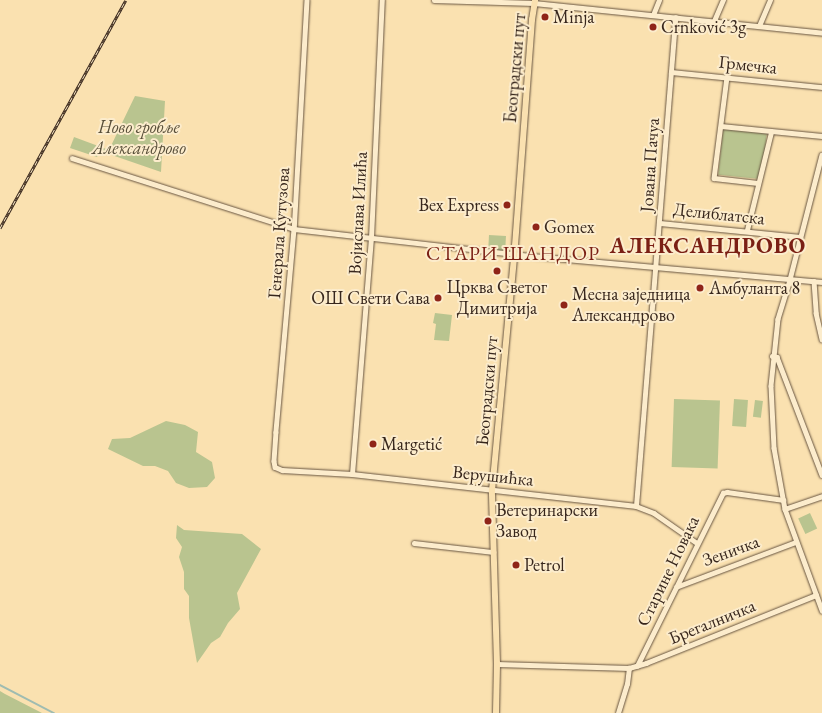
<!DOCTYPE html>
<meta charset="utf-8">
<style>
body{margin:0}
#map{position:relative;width:822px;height:713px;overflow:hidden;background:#fae1b0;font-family:"EB Garamond",serif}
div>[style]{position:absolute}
.green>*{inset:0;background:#b9c48f;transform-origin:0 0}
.stream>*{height:1.5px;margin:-0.75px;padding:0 0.75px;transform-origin:0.75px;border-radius:0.75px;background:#9fbcb1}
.roads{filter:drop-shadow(0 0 1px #685541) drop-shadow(0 0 1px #685541)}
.minor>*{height:4.5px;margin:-2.25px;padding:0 2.25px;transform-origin:2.25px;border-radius:2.25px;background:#fceccc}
.major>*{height:5.5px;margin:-2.75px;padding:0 2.75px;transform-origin:2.75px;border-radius:2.75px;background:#fae1b0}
.rail>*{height:3px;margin-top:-1.5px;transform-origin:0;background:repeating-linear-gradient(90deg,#fceccc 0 4.5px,#37261c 0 9px);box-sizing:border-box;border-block:1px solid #37261c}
.dots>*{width:11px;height:11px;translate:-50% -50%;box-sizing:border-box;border:2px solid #fceccc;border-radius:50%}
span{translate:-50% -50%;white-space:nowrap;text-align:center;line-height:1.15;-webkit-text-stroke:4px #fceccc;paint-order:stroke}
.poi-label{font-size:18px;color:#37261c}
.left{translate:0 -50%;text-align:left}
.right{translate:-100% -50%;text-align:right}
.street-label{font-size:18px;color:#37261c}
.park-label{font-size:18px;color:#584e39;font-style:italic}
.quarter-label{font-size:20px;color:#7a1f14;letter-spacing:1px}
.district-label{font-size:22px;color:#7a1f14;font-weight:700;letter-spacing:1px}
</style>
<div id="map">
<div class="green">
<i style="clip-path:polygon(135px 96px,165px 101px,161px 172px,100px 151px,97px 157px,70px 148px,74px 137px,109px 150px)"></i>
<i style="left:723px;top:129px;width:44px;height:46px;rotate:6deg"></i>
<i style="left:489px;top:235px;width:17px;height:15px;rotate:3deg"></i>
<i style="clip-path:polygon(435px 313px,452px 315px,449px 341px,434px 340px,436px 324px,433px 323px)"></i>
<i style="left:674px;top:399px;width:46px;height:68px;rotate:2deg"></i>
<i style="left:734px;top:399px;width:14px;height:27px;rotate:4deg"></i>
<i style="left:755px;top:400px;width:8px;height:17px;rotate:7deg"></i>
<i style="clip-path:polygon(166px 421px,185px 425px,198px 432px,196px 452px,212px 462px,215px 478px,207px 487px,189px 488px,176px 483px,168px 471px,155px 466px,143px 466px,108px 449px,112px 439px,130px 438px)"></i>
<i style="left:810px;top:513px;width:17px;height:13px;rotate:65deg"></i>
<i style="clip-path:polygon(177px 525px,184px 530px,242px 534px,261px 549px,237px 593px,240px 609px,228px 623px,220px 637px,211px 643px,197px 663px,189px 618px,189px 596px,184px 589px,184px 572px,179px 557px,182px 547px,176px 538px)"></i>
<i style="clip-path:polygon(0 691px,5px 694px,42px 713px,0 713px)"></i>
</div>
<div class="stream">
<i style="left:0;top:685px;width:61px;rotate:27.4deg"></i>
</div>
<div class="roads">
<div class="minor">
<i style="left:307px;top:0;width:229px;rotate:93.2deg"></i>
<i style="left:294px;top:229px;width:204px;rotate:95.1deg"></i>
<i style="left:276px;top:432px;width:29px;rotate:94deg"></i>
<i style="left:274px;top:461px;width:6px;rotate:81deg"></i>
<i style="left:275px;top:467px;width:8px;rotate:23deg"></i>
<i style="left:282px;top:470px;width:70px;rotate:3.3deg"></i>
<i style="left:352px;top:474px;width:286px;rotate:6.4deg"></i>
<i style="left:636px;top:506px;width:19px;rotate:21deg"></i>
<i style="left:654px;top:513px;width:52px;rotate:34.9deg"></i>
<i style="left:434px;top:0;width:100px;rotate:1.7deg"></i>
<i style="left:534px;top:3px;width:290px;rotate:5.9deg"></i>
<i style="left:653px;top:15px;width:16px;rotate:-68deg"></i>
<i style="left:714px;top:21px;width:23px;rotate:-67deg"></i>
<i style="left:759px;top:26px;width:28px;rotate:-67deg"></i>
<i style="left:671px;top:72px;width:152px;rotate:5.7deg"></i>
<i style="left:727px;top:77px;width:102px;rotate:97.3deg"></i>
<i style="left:714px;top:178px;width:44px;rotate:6.5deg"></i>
<i style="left:721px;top:126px;width:101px;rotate:5.7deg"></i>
<i style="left:822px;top:155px;width:129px;rotate:104.4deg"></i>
<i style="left:790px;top:280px;width:41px;rotate:107.1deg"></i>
<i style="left:778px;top:319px;width:67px;rotate:96deg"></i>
<i style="left:771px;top:386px;width:62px;rotate:87.2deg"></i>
<i style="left:774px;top:448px;width:62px;rotate:79.8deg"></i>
<i style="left:785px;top:509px;width:108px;rotate:69.9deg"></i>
<i style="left:72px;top:158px;width:233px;rotate:17.7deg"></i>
<i style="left:294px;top:229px;width:228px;rotate:6.5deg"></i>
<i style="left:521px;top:255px;width:302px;rotate:5.1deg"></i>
<i style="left:660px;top:223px;width:141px;rotate:5.7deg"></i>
<i style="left:747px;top:230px;width:101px;rotate:-76.2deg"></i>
<i style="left:814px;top:281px;width:32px;rotate:86deg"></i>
<i style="left:816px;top:313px;width:27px;rotate:77deg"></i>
<i style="left:772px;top:356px;width:5px;rotate:11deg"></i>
<i style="left:777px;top:357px;width:126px;rotate:69.1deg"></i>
<i style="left:352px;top:474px;width:237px;rotate:-85.4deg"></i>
<i style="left:371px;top:238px;width:238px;rotate:-87.4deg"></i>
<i style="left:636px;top:506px;width:490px;rotate:-85.4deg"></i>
<i style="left:785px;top:509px;width:39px;rotate:-19deg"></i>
<i style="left:414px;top:543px;width:80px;rotate:6.5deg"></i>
<i style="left:676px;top:587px;width:128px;rotate:-20.6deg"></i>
<i style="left:497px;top:664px;width:132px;rotate:1.7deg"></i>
<i style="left:629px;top:668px;width:18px;rotate:-16deg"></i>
<i style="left:646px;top:663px;width:183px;rotate:-21.8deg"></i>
<i style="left:637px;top:666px;width:193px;rotate:-63.6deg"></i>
<i style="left:723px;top:493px;width:4px;rotate:-14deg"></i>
<i style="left:727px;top:492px;width:57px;rotate:8.1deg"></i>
<i style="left:618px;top:713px;width:30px;rotate:-73deg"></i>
<i style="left:627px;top:684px;width:16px;rotate:-83deg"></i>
</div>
<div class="major">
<i style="left:496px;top:713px;width:49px;rotate:-88.8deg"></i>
<i style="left:497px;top:664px;width:173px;rotate:-91.7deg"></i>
<i style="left:492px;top:491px;width:246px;rotate:-84.6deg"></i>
<i style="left:515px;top:246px;width:227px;rotate:-85.7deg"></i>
<i style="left:532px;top:20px;width:20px;rotate:-81deg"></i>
</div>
</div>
<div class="rail">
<i style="left:0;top:228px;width:260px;rotate:-61.1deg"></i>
</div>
<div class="dots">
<i style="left:545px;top:17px;background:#8f2418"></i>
<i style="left:653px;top:27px;background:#8f2418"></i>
<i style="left:507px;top:205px;background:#8f2418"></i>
<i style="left:536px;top:227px;background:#8f2418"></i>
<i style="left:497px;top:271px;background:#8f2418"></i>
<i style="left:700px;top:288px;background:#8f2418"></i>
<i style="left:438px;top:298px;background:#8f2418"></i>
<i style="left:564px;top:305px;background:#8f2418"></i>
<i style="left:373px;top:444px;background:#8f2418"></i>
<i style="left:488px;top:521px;background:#8f2418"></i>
<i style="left:516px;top:565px;background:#8f2418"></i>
</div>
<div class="poi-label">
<span class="left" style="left:553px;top:17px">Minja</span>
<span class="left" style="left:661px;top:27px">Crnković 3g</span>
<span class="right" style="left:499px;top:205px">Bex Express</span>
<span class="left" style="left:544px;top:227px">Gomex</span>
<span style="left:497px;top:298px">Црква Светог<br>Димитрија</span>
<span class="left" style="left:709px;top:288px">Амбуланта 8</span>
<span class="left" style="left:572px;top:305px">Месна заједница<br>Александрово</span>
<span class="right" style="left:430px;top:298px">ОШ Свети Сава</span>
<span class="left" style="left:381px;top:444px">Margetić</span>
<span class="left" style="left:496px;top:521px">Ветеринарски<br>Завод</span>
<span class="left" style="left:524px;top:565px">Petrol</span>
</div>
<div class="street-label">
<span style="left:748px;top:65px;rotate:6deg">Грмечка</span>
<span style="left:515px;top:68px;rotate:-85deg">Београдски пут</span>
<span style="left:650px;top:165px;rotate:-86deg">Јована Пачуа</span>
<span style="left:358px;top:213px;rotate:-87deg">Војислава Илића</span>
<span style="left:719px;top:214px;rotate:6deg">Делиблатска</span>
<span style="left:279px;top:233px;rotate:-86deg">Генерала Кутузова</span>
<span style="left:487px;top:391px;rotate:-85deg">Београдски пут</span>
<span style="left:493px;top:476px;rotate:6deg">Верушићка</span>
<span style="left:731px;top:551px;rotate:-20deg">Зеничка</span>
<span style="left:668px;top:571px;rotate:-64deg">Старине Новака</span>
<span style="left:712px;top:622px;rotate:-22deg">Брегалничка</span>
</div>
<div class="park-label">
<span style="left:139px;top:138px">Ново гробље<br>Александрово</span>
</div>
<div class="quarter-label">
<span style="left:513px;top:253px">СТАРИ ШАНДОР</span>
</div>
<div class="district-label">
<span style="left:708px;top:246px">АЛЕКСАНДРОВО</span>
</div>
</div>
